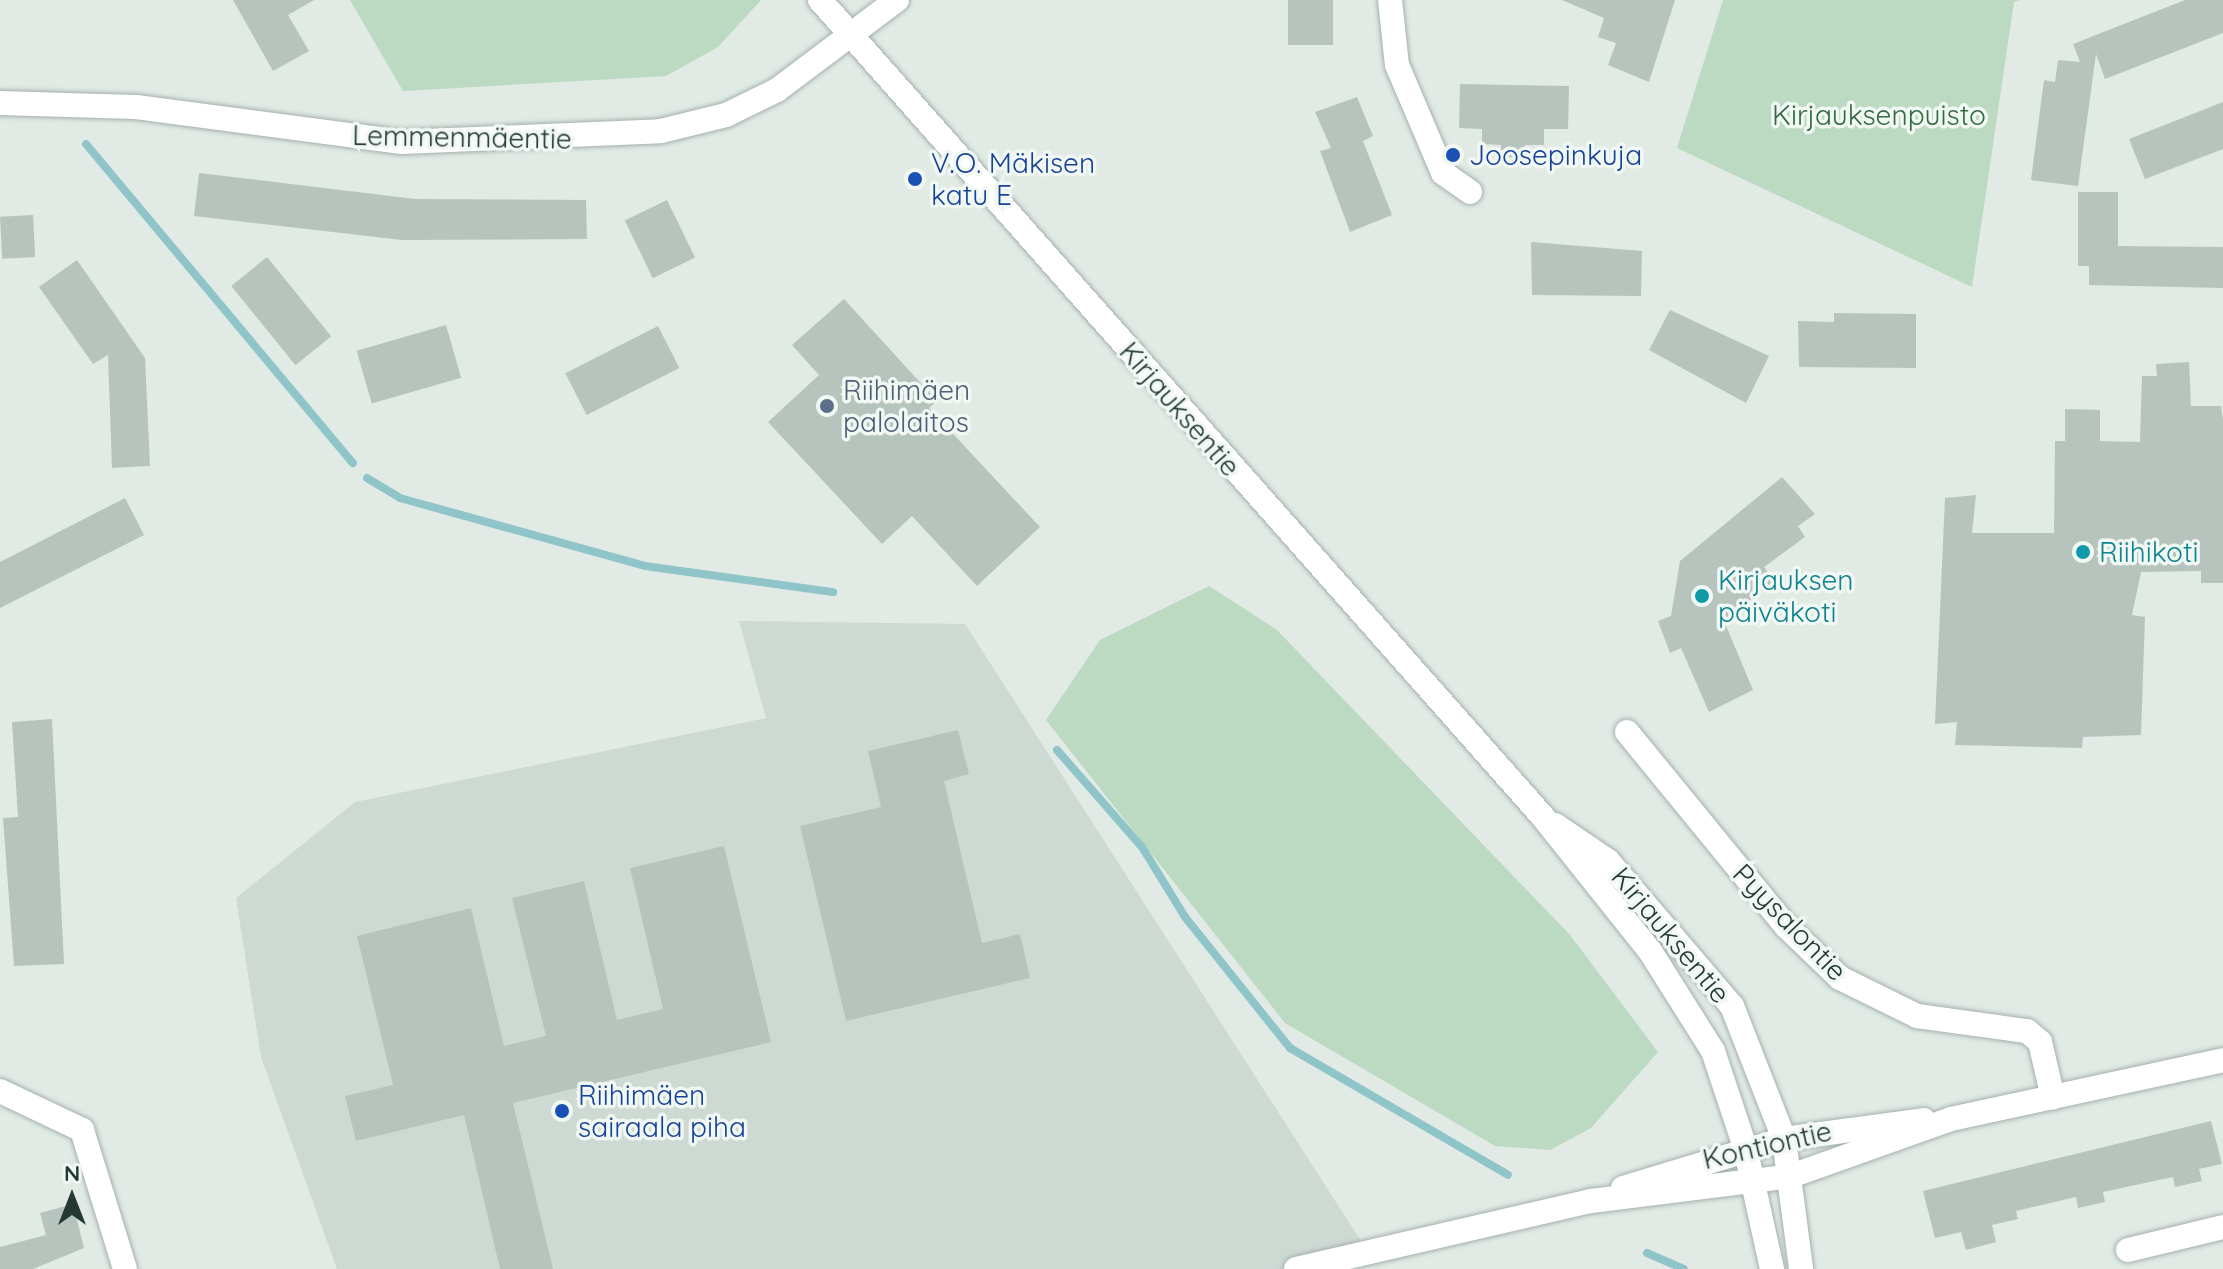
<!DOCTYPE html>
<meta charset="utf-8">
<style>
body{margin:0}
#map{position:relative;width:2223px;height:1269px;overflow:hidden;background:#e1eae5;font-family:Quicksand,sans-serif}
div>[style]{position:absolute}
.built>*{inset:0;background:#cfd9d4}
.green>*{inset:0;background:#bcd9c2}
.stream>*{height:8px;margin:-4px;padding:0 4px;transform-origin:4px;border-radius:4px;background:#8fc5c9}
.building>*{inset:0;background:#b7c4be;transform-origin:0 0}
.roads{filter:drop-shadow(0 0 2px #a4b1ab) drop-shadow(0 0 2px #a4b1ab)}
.minor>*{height:24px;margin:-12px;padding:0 12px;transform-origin:12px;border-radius:12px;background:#fff}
.tertiary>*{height:24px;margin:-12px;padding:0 12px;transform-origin:12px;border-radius:12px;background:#fff}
.dots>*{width:22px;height:22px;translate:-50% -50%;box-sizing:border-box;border:4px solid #f1f7f3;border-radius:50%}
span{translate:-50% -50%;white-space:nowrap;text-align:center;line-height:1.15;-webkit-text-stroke:7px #f1f7f3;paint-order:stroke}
.park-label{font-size:28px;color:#326b43}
.street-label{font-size:28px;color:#233931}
.transit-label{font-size:28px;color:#164399}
.left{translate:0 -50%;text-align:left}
.service-label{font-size:28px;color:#4e5e75}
.culture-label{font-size:28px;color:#0d838f}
.north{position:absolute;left:32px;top:1157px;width:80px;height:80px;-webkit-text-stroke:6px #f1f7f3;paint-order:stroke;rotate:0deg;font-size:22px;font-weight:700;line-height:32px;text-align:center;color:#233931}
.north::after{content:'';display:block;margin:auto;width:28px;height:36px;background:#233931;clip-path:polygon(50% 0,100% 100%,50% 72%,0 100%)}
</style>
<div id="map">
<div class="built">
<i style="clip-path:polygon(739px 621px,965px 624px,1368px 1252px,1296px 1269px,337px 1269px,261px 1057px,236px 898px,355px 802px,766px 718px)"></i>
</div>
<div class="green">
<i style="clip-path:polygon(350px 0,761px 0,718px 47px,666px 76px,403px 91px)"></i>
<i style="clip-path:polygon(1723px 0,2020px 0,2014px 2px,1972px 287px,1677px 148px)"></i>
<i style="clip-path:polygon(1209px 586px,1276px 629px,1570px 935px,1658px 1052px,1591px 1128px,1550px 1150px,1495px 1146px,1285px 1023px,1046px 720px,1100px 640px)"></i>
</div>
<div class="stream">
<i style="left:86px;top:144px;width:416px;rotate:50.1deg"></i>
<i style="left:367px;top:478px;width:39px;rotate:31deg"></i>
<i style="left:400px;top:498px;width:254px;rotate:15.5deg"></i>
<i style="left:645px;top:566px;width:190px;rotate:7.9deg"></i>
<i style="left:1057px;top:750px;width:129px;rotate:48.8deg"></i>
<i style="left:1142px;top:847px;width:82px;rotate:58.4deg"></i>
<i style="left:1185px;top:917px;width:168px;rotate:51.3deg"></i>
<i style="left:1290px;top:1048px;width:252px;rotate:30.2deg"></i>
<i style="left:1647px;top:1253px;width:40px;rotate:23.4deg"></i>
</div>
<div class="building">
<i style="clip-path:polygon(233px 0,314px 0,288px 15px,309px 51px,273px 71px)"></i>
<i style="left:1288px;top:0;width:45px;height:45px"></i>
<i style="clip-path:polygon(1562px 0,1675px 0,1649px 82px,1608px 65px,1616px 43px,1598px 37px,1604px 18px)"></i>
<i style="clip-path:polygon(2185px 0,2223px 0,2223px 33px,2105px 79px,2096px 54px,2078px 186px,2031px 180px,2044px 80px,2055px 82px,2058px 60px,2080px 62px,2073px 44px)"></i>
<i style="clip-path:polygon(1460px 84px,1569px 86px,1568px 129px,1544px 129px,1544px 145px,1525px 145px,1524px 157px,1501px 157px,1501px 145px,1482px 144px,1482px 129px,1459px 128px)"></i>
<i style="clip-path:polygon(1357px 97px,1373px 136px,1363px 141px,1392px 215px,1350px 232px,1320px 151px,1331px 148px,1315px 112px)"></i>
<i style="clip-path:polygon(2223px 102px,2223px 149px,2145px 179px,2129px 139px)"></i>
<i style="clip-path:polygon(199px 173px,415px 199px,586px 200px,587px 239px,402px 240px,194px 216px)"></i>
<i style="clip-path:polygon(2078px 192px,2118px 192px,2118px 246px,2223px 247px,2223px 288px,2089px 285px,2089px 266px,2078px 266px)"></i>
<i style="left:667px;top:200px;width:64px;height:47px;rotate:64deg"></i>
<i style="left:33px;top:215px;width:42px;height:33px;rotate:87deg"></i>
<i style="clip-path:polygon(1531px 242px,1642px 251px,1641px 296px,1532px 295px)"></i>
<i style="left:267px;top:257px;width:102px;height:46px;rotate:51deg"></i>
<i style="clip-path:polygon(77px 260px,145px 358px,150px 466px,112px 468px,108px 355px,93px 364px,39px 287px)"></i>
<i style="clip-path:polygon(844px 299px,937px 401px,929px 408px,1040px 527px,977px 586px,912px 516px,882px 544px,768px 422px,819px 375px,792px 345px)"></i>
<i style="clip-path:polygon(1670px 310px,1769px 356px,1746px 403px,1649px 350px)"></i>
<i style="clip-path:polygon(1834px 313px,1916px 314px,1916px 368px,1799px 367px,1798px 321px,1834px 322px)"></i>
<i style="left:446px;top:325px;width:55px;height:93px;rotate:74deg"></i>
<i style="left:658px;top:326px;width:47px;height:104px;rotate:63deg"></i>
<i style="clip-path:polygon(2189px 362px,2191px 406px,2221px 406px,2223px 419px,2223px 583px,2201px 583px,2201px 571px,2141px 572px,2132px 615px,2145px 617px,2141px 735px,2083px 737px,2082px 748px,1955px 745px,1957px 722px,1935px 724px,1945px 498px,1976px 495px,1972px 533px,2054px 533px,2055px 441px,2065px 441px,2065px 409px,2100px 410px,2100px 441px,2140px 442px,2142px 376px,2157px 376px,2156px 364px)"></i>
<i style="clip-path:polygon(1782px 477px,1815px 514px,1798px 526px,1805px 537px,1764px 567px,1774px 581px,1724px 621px,1753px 690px,1709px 712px,1681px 648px,1670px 653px,1658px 621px,1671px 616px,1680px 561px)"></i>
<i style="clip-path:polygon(125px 498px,144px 535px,0 608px,0 562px)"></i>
<i style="clip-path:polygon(52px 719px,64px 964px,14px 966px,3px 818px,18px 817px,12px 722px)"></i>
<i style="clip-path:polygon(958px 730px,969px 774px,944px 781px,982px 943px,1020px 934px,1030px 978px,846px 1021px,800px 826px,881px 807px,868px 751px)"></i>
<i style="clip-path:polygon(724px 846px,771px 1042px,513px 1103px,553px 1269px,500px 1269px,464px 1115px,356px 1141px,345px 1096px,393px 1085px,357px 936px,471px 908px,504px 1046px,546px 1036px,512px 898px,584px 881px,617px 1020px,663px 1009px,630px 868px)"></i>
<i style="clip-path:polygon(2211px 1121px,2222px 1164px,2199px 1169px,2202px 1181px,2175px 1187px,2173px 1177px,2103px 1192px,2105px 1202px,2078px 1208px,2076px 1197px,2016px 1211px,2018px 1219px,1992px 1225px,1996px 1242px,1966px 1250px,1961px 1232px,1935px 1238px,1923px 1191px)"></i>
<i style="clip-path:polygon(73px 1204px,84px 1248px,33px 1269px,0 1269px,0 1247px,46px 1235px,40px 1213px)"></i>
</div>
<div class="roads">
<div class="minor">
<i style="left:1390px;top:0;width:65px;rotate:83.9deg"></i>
<i style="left:1397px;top:65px;width:117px;rotate:66.9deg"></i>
<i style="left:1443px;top:173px;width:33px;rotate:35deg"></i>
<i style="left:0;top:103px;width:136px;rotate:1.7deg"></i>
<i style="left:136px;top:107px;width:268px;rotate:7.5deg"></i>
<i style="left:402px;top:142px;width:259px;rotate:-2.4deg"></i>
<i style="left:661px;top:131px;width:67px;rotate:-13.8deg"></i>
<i style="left:726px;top:115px;width:57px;rotate:-26.1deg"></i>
<i style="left:777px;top:90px;width:150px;rotate:-36.9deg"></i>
<i style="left:1627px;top:732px;width:251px;rotate:50.7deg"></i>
<i style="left:1786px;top:926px;width:75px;rotate:43.9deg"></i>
<i style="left:1840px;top:978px;width:86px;rotate:26.3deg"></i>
<i style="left:1917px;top:1016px;width:111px;rotate:7.8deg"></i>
<i style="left:2027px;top:1031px;width:17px;rotate:40deg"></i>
<i style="left:2040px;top:1042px;width:57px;rotate:76.9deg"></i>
<i style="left:0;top:1091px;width:91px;rotate:25.4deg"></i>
<i style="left:82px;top:1130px;width:145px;rotate:72.8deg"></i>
<i style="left:1623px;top:1188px;width:168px;rotate:-16.9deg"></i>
<i style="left:2128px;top:1250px;width:98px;rotate:-13.6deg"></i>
<i style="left:1296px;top:1269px;width:303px;rotate:-13deg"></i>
<i style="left:1591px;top:1201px;width:202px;rotate:-7.1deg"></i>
</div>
<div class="tertiary">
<i style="left:820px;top:0;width:1091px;rotate:48.49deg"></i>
<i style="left:1543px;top:817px;width:171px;rotate:51.4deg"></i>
<i style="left:1650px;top:951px;width:118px;rotate:57.8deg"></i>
<i style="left:1713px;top:1051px;width:101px;rotate:71.6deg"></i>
<i style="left:1745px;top:1147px;width:125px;rotate:77.5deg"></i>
<i style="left:1555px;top:825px;width:64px;rotate:34.2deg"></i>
<i style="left:1608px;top:861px;width:191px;rotate:49.5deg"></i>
<i style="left:1732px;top:1006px;width:143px;rotate:68.6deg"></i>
<i style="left:1784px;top:1139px;width:131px;rotate:82.5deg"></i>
<i style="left:1784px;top:1139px;width:141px;rotate:-7.7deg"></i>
<i style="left:1791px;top:1176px;width:170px;rotate:-19.6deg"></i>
<i style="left:1951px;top:1119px;width:278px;rotate:-12.2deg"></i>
</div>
</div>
<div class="dots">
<i style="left:1453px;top:155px;background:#1a4fb4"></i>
<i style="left:915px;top:179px;background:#1a4fb4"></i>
<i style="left:827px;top:406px;background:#5c6f8a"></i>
<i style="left:2083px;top:552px;background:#0f9aa8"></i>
<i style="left:1702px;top:596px;background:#0f9aa8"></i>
<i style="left:562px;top:1111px;background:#1a4fb4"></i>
</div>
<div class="park-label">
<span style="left:1879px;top:115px">Kirjauksenpuisto</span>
</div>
<div class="street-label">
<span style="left:462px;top:137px;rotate:1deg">Lemmenmäentie</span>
<span style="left:1180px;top:409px;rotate:49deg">Kirjauksentie</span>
<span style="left:1790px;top:922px;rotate:46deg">Pyysalontie</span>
<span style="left:1671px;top:935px;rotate:50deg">Kirjauksentie</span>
<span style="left:1767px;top:1145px;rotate:-13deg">Kontiontie</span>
</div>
<div class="transit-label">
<span class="left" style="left:1469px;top:155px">Joosepinkuja</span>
<span class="left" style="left:931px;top:179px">V.O. Mäkisen<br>katu E</span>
<span class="left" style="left:578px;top:1111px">Riihimäen<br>sairaala piha</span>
</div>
<div class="service-label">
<span class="left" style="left:843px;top:406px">Riihimäen<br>palolaitos</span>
</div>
<div class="culture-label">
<span class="left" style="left:2099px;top:552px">Riihikoti</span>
<span class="left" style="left:1718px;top:596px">Kirjauksen<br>päiväkoti</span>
</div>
<div class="north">N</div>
</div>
